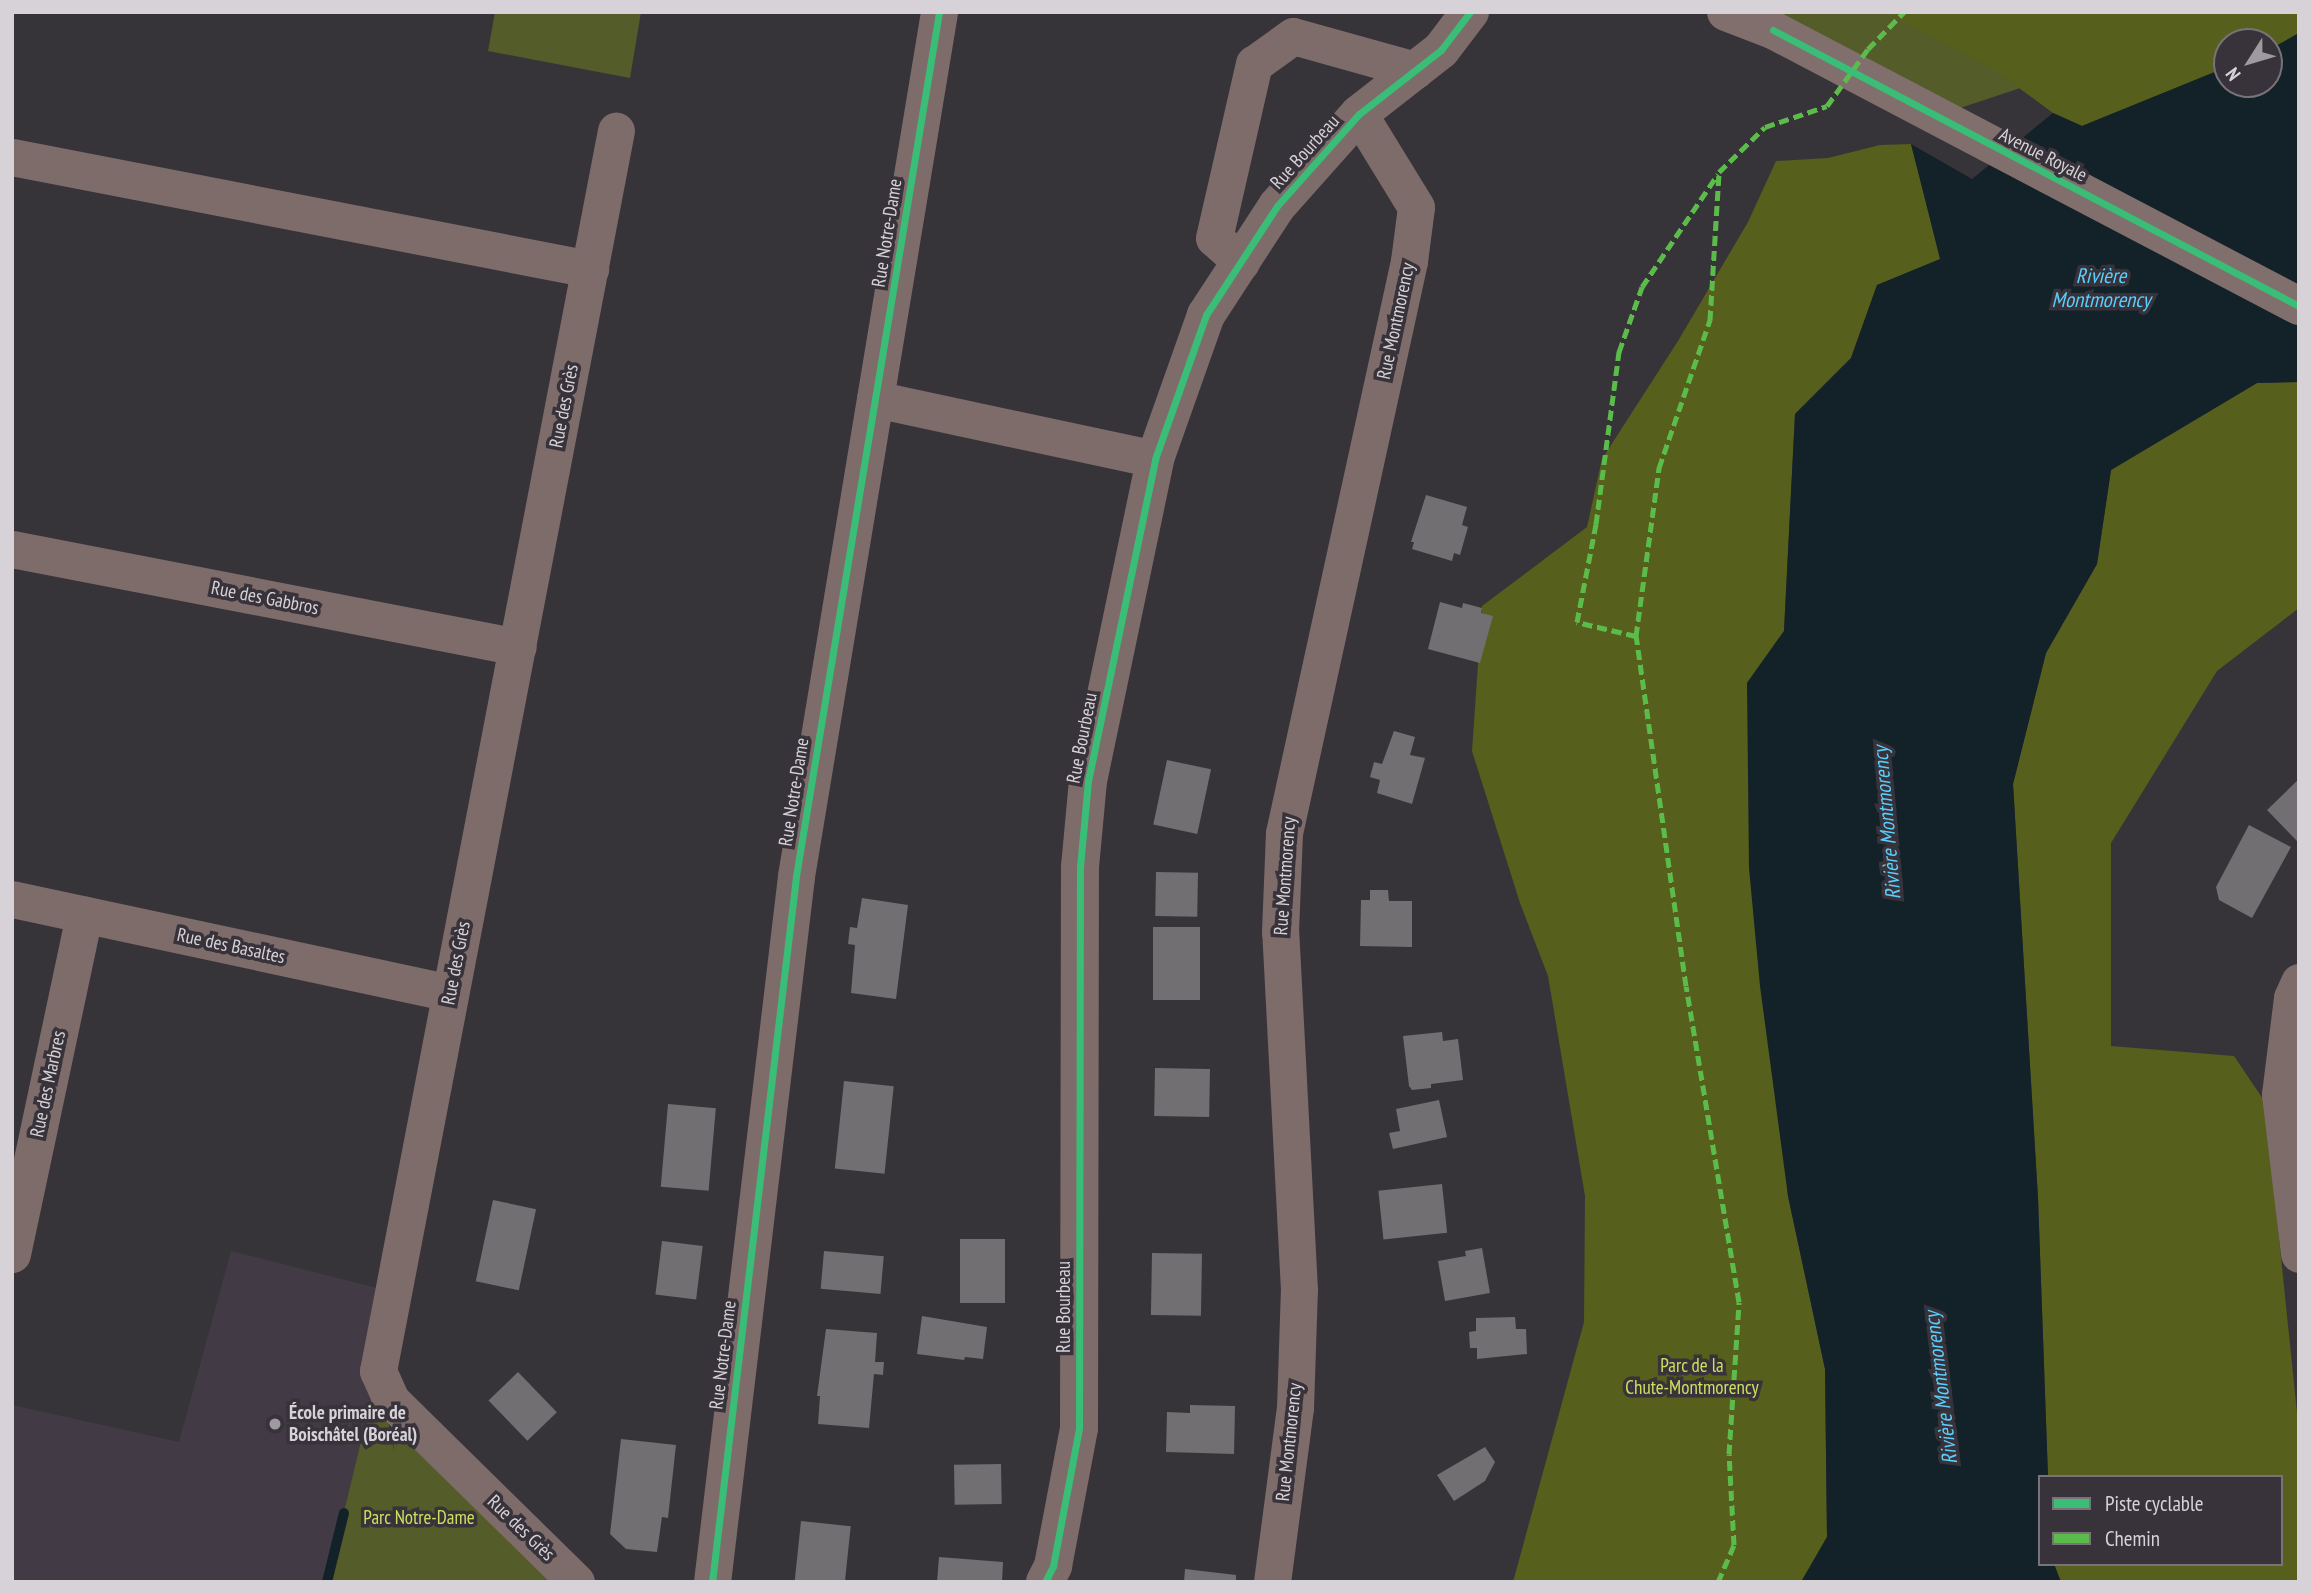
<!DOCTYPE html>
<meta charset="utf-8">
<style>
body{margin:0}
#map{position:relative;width:2311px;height:1594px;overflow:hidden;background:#373439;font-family:"PT Sans Narrow",sans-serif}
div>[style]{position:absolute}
.built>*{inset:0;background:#423a45}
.green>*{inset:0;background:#545c29}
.forest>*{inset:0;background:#565f1b}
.water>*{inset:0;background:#132128}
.stream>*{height:10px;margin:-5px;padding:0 5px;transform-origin:5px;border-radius:5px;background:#132128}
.building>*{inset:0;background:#716f72;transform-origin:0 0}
.minor>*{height:37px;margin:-18.5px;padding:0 18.5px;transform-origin:18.5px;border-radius:18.5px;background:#7e6c6b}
.tertiary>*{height:38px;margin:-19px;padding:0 19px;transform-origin:19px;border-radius:19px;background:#7e6c6b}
.secondary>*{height:38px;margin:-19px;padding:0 19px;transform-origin:19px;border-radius:19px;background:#816f6d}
.quiet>*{height:5px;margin-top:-2.5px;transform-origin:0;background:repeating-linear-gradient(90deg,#5cbc4b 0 10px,transparent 0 15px)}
.cycleway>*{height:7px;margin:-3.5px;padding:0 3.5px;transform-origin:3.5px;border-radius:3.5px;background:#3abd76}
.dots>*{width:19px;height:19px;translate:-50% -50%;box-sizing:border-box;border:4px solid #38333a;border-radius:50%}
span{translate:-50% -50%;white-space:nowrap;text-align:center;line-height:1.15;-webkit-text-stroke:7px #38333a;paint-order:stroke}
.street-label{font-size:19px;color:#d6d2d7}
.park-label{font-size:19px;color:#cde05e}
.poi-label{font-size:19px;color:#d6d2d7;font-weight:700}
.left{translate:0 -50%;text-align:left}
.water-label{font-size:21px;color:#59cfff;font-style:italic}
.frame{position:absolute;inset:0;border:14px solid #d6d2d7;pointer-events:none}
.legend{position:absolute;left:2038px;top:1475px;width:245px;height:91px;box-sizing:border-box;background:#38333a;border:2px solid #777379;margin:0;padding:9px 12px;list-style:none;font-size:21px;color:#d6d2d7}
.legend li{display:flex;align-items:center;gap:14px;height:35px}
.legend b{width:35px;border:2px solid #777379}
.north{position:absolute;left:2213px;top:28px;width:70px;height:70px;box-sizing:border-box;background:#38333a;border:2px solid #777379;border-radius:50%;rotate:233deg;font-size:19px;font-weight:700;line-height:28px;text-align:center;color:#d6d2d7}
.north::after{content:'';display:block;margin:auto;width:24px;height:32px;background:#9e9ba0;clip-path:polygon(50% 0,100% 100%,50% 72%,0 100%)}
</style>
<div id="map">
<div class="built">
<i style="clip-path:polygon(231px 1251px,393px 1292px,378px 1371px,327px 1582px,12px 1582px,12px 1405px,179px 1442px)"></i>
</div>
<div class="green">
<i style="clip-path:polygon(495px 12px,641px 12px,630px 78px,488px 51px)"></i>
<i style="clip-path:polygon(1726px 12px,2290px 12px,2051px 78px,1933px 117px)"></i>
<i style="clip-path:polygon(378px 1371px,394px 1451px,391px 1400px,576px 1582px,327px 1582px)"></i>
</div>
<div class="forest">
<i style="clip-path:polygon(1885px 12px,2299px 12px,2299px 33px,2269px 50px,2269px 42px,2227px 42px,2227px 67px,2082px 126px,2053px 113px,1996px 71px)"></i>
<i style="clip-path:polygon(1911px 144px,1941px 259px,1877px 285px,1851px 358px,1795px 414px,1784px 631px,1747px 683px,1788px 1196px,1825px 1369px,1827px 1537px,1801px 1582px,1513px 1582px,1584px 1322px,1585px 1196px,1548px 976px,1520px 903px,1472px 751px,1482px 606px,1587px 527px,1602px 459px,1678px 341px,1748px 222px,1776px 161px,1828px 158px,1880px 145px)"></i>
<i style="clip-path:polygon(2299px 382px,2299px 608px,2217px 671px,2111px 843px,2111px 1046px,2234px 1056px,2265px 1102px,2299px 1432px,2299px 1582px,2061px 1582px,2054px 1564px,2281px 1564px,2281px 1477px,2048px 1477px,2038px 1198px,2013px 784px,2046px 653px,2097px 564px,2111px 470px,2257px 383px)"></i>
</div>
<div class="water">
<i style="clip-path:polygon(2299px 33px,2299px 382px,2257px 383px,2111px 470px,2097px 564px,2046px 653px,2013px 784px,2038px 1198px,2048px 1477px,2040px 1477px,2040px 1564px,2054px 1564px,2061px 1582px,1801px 1582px,1827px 1537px,1825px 1369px,1788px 1196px,1760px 986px,1749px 868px,1747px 683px,1784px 631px,1795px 414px,1851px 358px,1877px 285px,1940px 259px,1911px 144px,1972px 179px,2053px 113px,2082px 126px,2227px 67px,2227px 84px,2269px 84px,2269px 50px)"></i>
</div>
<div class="stream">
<i style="left:327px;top:1582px;width:71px;rotate:-76.2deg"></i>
</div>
<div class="building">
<i style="clip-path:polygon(1426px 495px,1467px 507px,1462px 525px,1468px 527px,1460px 555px,1454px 553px,1452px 561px,1412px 549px,1414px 542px,1411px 542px)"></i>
<i style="clip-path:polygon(1440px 602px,1462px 608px,1463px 603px,1482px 608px,1481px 613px,1493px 616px,1480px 663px,1428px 649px)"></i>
<i style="clip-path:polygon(1394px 731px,1415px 737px,1410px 755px,1425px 758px,1412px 804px,1377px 793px,1380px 780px,1370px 777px,1374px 762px,1382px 764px)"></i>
<i style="left:1167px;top:760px;width:45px;height:66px;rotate:12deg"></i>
<i style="clip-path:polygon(2299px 779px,2299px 840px,2297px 841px,2267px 810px)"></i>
<i style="clip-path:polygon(2249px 825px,2291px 847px,2252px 918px,2219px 900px,2216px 887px)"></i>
<i style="left:1156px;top:872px;width:42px;height:44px;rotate:1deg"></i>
<i style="clip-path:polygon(1370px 890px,1388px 890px,1389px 901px,1412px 901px,1412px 947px,1360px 946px,1361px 900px,1370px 900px)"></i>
<i style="clip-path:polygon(862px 898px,908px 905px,896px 999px,851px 993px,855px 945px,848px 944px,850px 927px,857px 928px)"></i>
<i style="left:1153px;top:927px;width:47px;height:73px"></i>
<i style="clip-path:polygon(1442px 1032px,1443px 1041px,1458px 1039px,1463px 1080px,1431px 1084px,1431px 1088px,1412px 1090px,1409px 1086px,1403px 1036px)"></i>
<i style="left:1155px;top:1068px;width:55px;height:48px;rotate:1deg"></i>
<i style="left:844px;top:1081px;width:50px;height:88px;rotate:6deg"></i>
<i style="clip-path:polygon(1439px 1100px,1447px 1137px,1393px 1149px,1389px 1133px,1400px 1131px,1396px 1109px)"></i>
<i style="left:668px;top:1104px;width:48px;height:83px;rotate:5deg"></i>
<i style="left:1442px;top:1184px;width:49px;height:64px;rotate:84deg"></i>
<i style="left:493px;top:1200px;width:44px;height:83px;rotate:12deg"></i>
<i style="left:960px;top:1239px;width:45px;height:64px"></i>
<i style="left:662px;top:1241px;width:41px;height:54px;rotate:7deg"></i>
<i style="clip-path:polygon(1482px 1248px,1490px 1293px,1445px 1301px,1438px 1261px,1466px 1256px,1465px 1251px)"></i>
<i style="left:824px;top:1251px;width:60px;height:38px;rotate:5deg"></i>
<i style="left:1152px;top:1253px;width:50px;height:62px;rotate:1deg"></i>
<i style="clip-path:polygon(922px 1316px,987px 1327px,983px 1359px,965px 1357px,964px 1360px,917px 1354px)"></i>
<i style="clip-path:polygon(1515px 1317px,1516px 1329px,1526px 1329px,1527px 1354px,1477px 1359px,1477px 1348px,1470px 1348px,1469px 1332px,1476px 1331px,1476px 1318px)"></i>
<i style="clip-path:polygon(826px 1329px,877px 1333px,875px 1362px,884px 1362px,883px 1375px,874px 1374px,869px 1428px,818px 1424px,820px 1396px,817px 1396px)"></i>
<i style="left:518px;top:1372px;width:56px;height:41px;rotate:46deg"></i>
<i style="clip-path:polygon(1190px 1405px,1235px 1406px,1234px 1454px,1166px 1452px,1167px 1412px,1190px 1413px)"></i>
<i style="clip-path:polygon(621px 1439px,676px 1445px,668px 1518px,662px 1517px,657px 1552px,626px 1549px,610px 1534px)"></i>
<i style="clip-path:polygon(1485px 1447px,1495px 1462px,1485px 1481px,1454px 1501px,1437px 1475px)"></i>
<i style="left:1001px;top:1464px;width:40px;height:47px;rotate:89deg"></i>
<i style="left:801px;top:1521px;width:50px;height:61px;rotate:6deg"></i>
<i style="clip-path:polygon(939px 1557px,1003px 1562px,1002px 1582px,937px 1582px)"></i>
<i style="clip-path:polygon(1185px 1569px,1236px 1575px,1236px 1582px,1184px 1582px)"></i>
</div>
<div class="minor">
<i style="left:12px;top:157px;width:589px;rotate:10.97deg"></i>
<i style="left:1241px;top:262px;width:36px;rotate:-138deg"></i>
<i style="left:1214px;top:238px;width:179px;rotate:-77.1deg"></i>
<i style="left:1254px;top:64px;width:48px;rotate:-35.7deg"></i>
<i style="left:1293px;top:36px;width:127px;rotate:15.6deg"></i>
<i style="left:875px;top:399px;width:286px;rotate:12.1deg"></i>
<i style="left:12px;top:549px;width:515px;rotate:10.96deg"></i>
<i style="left:12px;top:899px;width:448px;rotate:12.1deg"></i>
<i style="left:2299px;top:982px;width:17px;rotate:114deg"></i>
<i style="left:2292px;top:998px;width:97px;rotate:97.1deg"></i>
<i style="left:2280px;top:1094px;width:161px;rotate:83.2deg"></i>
<i style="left:12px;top:1254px;width:347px;rotate:-78deg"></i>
<i style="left:576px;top:1582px;width:260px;rotate:-135.5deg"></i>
<i style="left:391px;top:1400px;width:32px;rotate:-114deg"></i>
<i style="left:378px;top:1371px;width:1263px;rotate:-79.14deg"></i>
<i style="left:712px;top:1582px;width:711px;rotate:-83.21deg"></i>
<i style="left:796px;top:876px;width:876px;rotate:-80.6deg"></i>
<i style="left:1272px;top:1582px;width:176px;rotate:-82.5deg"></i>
<i style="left:1295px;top:1408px;width:118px;rotate:-88.1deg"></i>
<i style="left:1299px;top:1290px;width:359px;rotate:-93deg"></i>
<i style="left:1280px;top:932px;width:99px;rotate:-87.7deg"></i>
<i style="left:1284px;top:833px;width:585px;rotate:-77.67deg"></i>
<i style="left:1409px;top:261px;width:54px;rotate:-82.6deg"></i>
<i style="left:1416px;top:207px;width:109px;rotate:-121.5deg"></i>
</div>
<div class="tertiary">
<i style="left:1045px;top:1582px;width:18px;rotate:-63deg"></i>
<i style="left:1053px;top:1566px;width:140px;rotate:-79.3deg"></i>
<i style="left:1079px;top:1428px;width:561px;rotate:-89.9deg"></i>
<i style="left:1080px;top:867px;width:86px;rotate:-84.7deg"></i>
<i style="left:1088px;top:781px;width:329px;rotate:-78.2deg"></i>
<i style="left:1155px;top:459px;width:153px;rotate:-70.5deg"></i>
<i style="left:1206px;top:315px;width:130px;rotate:-56.9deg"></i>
<i style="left:1277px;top:206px;width:123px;rotate:-48.3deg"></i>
<i style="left:1359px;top:114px;width:104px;rotate:-38deg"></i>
<i style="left:1441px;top:50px;width:48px;rotate:-52.7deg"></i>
</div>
<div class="secondary">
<i style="left:1726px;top:12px;width:50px;rotate:21deg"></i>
<i style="left:1773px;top:30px;width:594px;rotate:27.69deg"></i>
</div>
<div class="quiet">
<i style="left:1636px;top:636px;width:61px;rotate:-166.7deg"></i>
<i style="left:1577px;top:622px;width:100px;rotate:-79deg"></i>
<i style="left:1596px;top:524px;width:174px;rotate:-82.4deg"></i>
<i style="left:1619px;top:352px;width:69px;rotate:-70.5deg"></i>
<i style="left:1642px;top:287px;width:136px;rotate:-56.1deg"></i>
<i style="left:1718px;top:1582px;width:40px;rotate:-66.6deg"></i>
<i style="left:1734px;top:1545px;width:91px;rotate:-93.1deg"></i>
<i style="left:1729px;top:1454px;width:152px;rotate:-86.2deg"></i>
<i style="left:1739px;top:1302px;width:320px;rotate:-99.5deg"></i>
<i style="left:1686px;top:986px;width:354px;rotate:-98.1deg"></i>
<i style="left:1636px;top:636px;width:170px;rotate:-82.2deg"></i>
<i style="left:1659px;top:468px;width:157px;rotate:-71deg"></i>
<i style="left:1710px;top:320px;width:148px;rotate:-86.5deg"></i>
<i style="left:1719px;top:172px;width:64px;rotate:-44.4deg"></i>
<i style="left:1765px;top:127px;width:65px;rotate:-18.7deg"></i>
<i style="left:1827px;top:106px;width:70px;rotate:-54.3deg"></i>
<i style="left:1868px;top:49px;width:52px;rotate:-45.8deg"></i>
</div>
<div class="cycleway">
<i style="left:1773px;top:30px;width:594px;rotate:27.69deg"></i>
<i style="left:712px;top:1582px;width:711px;rotate:-83.21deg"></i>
<i style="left:796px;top:876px;width:876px;rotate:-80.6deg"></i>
<i style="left:1045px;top:1582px;width:18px;rotate:-63deg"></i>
<i style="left:1053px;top:1566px;width:140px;rotate:-79.3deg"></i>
<i style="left:1079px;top:1428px;width:561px;rotate:-89.9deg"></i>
<i style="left:1080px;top:867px;width:86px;rotate:-84.7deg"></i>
<i style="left:1088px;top:781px;width:329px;rotate:-78.2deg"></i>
<i style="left:1155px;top:459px;width:153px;rotate:-70.5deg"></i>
<i style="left:1206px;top:315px;width:130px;rotate:-56.9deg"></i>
<i style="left:1277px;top:206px;width:123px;rotate:-48.3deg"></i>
<i style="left:1359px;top:114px;width:104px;rotate:-38deg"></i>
<i style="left:1441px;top:50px;width:48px;rotate:-52.7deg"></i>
</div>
<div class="dots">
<i style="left:275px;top:1424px;background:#9e9ba0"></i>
</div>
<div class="street-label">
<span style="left:1305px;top:152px;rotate:-48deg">Rue Bourbeau</span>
<span style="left:2043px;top:155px;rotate:27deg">Avenue Royale</span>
<span style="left:887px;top:233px;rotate:-81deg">Rue Notre-Dame</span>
<span style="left:1396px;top:321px;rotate:-78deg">Rue Montmorency</span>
<span style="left:564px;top:406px;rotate:-79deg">Rue des Grès</span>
<span style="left:265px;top:598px;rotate:11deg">Rue des Gabbros</span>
<span style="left:1082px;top:738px;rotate:-79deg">Rue Bourbeau</span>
<span style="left:794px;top:792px;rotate:-81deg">Rue Notre-Dame</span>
<span style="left:1285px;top:876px;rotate:-86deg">Rue Montmorency</span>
<span style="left:231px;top:946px;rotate:12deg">Rue des Basaltes</span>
<span style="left:456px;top:963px;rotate:-79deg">Rue des Grès</span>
<span style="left:48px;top:1084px;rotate:-78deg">Rue des Marbres</span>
<span style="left:1064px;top:1307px;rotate:-90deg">Rue Bourbeau</span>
<span style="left:723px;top:1355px;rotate:-83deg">Rue Notre-Dame</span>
<span style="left:1289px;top:1442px;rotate:-84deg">Rue Montmorency</span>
<span style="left:521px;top:1528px;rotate:44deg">Rue des Grès</span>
</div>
<div class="park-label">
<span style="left:1692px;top:1377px">Parc de la<br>Chute-Montmorency</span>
<span style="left:419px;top:1518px">Parc Notre-Dame</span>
</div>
<div class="poi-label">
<span class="left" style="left:289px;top:1424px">École primaire de<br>Boischâtel (Boréal)</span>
</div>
<div class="water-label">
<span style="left:2101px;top:288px">Rivière<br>Montmorency</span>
<span style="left:1887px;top:823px;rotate:-95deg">Rivière Montmorency</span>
<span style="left:1941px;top:1388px;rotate:-97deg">Rivière Montmorency</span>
</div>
<div class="frame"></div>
<ul class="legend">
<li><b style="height:9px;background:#3abd76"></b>Piste cyclable</li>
<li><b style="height:9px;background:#5cbc4b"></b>Chemin</li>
</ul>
<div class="north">N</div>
</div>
